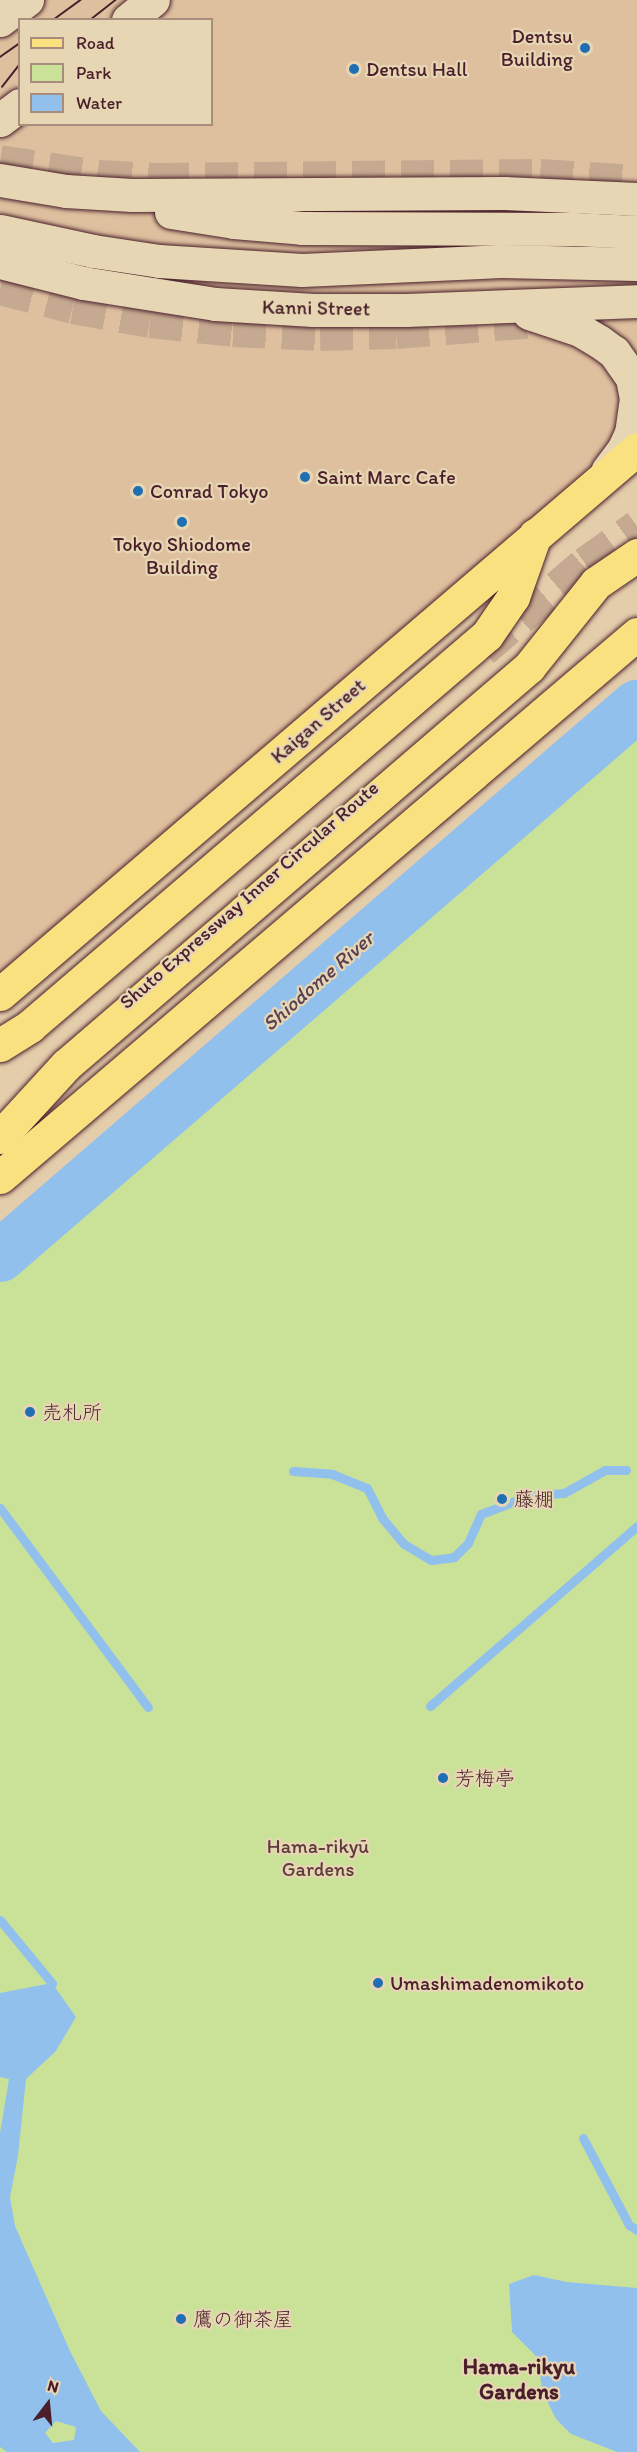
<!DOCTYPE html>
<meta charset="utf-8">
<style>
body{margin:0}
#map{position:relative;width:637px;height:2452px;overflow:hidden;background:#e4cdab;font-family:Itim,"Klee One",sans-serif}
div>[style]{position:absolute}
.built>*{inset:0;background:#dec09f}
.green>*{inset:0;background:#cae298}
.water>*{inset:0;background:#92c0ed}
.stream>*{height:9px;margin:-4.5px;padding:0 4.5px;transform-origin:4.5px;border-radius:4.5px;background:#92c0ed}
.river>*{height:52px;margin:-26px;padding:0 26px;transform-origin:26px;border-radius:26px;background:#92c0ed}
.secondary-tunnel>*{height:33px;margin-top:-16.5px;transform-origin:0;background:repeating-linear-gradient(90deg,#c5aa91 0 33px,transparent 0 49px)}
.motorway-tunnel>*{height:33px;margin-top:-16.5px;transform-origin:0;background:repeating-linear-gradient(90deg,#c5aa91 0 33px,transparent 0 49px)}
.roads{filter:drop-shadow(0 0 2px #4a1f2b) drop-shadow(0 0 2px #4a1f2b)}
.secondary>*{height:33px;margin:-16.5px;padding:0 16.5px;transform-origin:16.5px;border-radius:16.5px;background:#e7d6b3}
.primary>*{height:33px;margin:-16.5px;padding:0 16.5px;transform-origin:16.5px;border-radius:16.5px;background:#fae180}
.motorway>*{height:33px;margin:-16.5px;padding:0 16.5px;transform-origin:16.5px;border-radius:16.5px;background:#fae180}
.tram>*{height:1.5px;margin:-0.75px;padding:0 0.75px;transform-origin:0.75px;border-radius:0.75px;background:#4a1f2b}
.dots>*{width:16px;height:16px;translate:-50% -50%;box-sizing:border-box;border:3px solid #e7d6b3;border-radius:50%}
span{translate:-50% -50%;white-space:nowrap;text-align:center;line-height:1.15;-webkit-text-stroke:4.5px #e7d6b3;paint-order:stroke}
.poi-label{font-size:20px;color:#4a1f2b}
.right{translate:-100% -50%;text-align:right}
.left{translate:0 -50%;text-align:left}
.street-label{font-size:20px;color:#4a1f2b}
.park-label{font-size:20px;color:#5d3c3b}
.water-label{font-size:21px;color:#583f52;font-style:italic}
.quarter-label{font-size:22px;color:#4a1f2b;font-weight:700}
.legend{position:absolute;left:18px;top:18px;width:195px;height:108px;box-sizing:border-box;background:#e7d6b3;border:2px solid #a88d7d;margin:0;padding:8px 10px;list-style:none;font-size:18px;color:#4a1f2b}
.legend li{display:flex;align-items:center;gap:12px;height:30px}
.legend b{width:30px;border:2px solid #a88d7d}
.north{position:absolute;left:18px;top:2374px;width:60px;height:60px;-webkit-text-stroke:4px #e7d6b3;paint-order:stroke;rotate:16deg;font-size:16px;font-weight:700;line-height:24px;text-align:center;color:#4a1f2b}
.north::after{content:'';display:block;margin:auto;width:21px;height:27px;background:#4a1f2b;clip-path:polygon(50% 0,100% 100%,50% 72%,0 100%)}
</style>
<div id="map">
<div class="built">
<i style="clip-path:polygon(evenodd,0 0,637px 0,637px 435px,0 977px,0 0,20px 20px,212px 20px,212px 124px,20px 124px,20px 20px)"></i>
</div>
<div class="green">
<i style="clip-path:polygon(637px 715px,637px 2452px,0 2452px,0 1263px)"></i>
</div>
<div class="water">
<i style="clip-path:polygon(evenodd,52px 1983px,76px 2017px,56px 2051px,26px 2079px,18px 2156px,10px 2197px,15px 2226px,70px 2351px,101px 2411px,140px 2452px,7px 2452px,0 2447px,0 2133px,9px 2079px,0 2077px,0 1993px,52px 1983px,56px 2421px,76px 2427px,74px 2440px,53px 2443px,45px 2433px,56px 2421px)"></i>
<i style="clip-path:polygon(534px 2275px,567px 2282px,637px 2288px,637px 2452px,617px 2452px,571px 2434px,556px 2419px,542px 2391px,538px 2358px,512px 2332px,509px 2284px)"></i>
</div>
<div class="stream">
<i style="left:293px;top:1471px;width:39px;rotate:4deg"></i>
<i style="left:332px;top:1474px;width:38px;rotate:22deg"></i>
<i style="left:367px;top:1488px;width:34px;rotate:63deg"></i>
<i style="left:382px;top:1518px;width:34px;rotate:50deg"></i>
<i style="left:404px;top:1544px;width:31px;rotate:31deg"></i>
<i style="left:431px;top:1560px;width:23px;rotate:-7deg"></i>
<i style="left:454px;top:1557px;width:20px;rotate:-45deg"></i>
<i style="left:468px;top:1543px;width:32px;rotate:-66deg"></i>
<i style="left:481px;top:1514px;width:50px;rotate:-21deg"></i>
<i style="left:528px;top:1496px;width:36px;rotate:-5deg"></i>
<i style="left:564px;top:1493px;width:47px;rotate:-29.3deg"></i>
<i style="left:605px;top:1470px;width:21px"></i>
<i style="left:0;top:1508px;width:248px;rotate:53.4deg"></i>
<i style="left:430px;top:1706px;width:274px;rotate:-41deg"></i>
<i style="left:0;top:1920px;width:82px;rotate:50.5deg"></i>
<i style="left:583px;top:2138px;width:98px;rotate:62.1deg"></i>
<i style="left:629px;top:2225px;width:9px;rotate:32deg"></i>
</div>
<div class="river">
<i style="left:0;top:1256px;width:842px;rotate:-40.81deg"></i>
</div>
<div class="secondary-tunnel">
<i style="left:0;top:161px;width:100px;rotate:8.6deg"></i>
<i style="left:99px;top:176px;width:57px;rotate:3deg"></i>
<i style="left:156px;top:179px;width:384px;rotate:-0.6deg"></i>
<i style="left:540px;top:175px;width:97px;rotate:3.5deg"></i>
<i style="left:0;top:288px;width:75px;rotate:14.6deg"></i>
<i style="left:73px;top:307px;width:78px;rotate:10.3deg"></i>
<i style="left:150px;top:321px;width:83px;rotate:6.2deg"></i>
<i style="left:233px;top:330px;width:87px;rotate:2.6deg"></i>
<i style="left:320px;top:334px;width:76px;rotate:-1.5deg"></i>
<i style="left:396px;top:332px;width:165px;rotate:-4.5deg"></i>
</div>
<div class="motorway-tunnel">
<i style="left:483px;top:650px;width:134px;rotate:-40.5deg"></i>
<i style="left:585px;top:563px;width:64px;rotate:-35.4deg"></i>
</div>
<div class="roads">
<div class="secondary">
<i style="left:0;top:20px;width:34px;rotate:-37deg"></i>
<i style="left:128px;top:20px;width:32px;rotate:-39deg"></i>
<i style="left:0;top:120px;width:25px;rotate:-37deg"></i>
<i style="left:0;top:180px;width:67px;rotate:9.5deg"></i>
<i style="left:66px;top:191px;width:66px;rotate:3.5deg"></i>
<i style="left:132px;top:195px;width:372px;rotate:-0.3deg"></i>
<i style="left:504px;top:193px;width:133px;rotate:2.6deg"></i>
<i style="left:171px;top:212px;width:64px;rotate:9deg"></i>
<i style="left:234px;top:222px;width:68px;rotate:5deg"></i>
<i style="left:302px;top:228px;width:272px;rotate:0.2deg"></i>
<i style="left:574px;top:229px;width:63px;rotate:2.7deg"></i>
<i style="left:0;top:231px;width:95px;rotate:12.1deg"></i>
<i style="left:93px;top:251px;width:67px;rotate:8.6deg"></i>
<i style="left:159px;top:261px;width:143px;rotate:3.6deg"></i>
<i style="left:302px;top:270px;width:199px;rotate:-2.6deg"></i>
<i style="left:501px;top:261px;width:136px;rotate:1.3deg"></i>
<i style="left:0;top:262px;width:86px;rotate:14.2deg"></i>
<i style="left:83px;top:283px;width:134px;rotate:9deg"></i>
<i style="left:215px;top:304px;width:98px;rotate:3.5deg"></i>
<i style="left:313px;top:310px;width:93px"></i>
<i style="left:406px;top:310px;width:231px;rotate:-2.2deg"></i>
<i style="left:529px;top:313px;width:54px;rotate:18.4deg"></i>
<i style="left:580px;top:330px;width:23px;rotate:31deg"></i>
<i style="left:600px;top:342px;width:17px;rotate:36deg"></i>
<i style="left:614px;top:352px;width:32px;rotate:55deg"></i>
<i style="left:632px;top:378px;width:20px;rotate:79deg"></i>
<i style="left:636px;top:398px;width:35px;rotate:98deg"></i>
<i style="left:631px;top:433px;width:19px;rotate:115deg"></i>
<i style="left:623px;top:450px;width:26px;rotate:127deg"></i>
</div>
<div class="primary">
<i style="left:0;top:994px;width:838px;rotate:-40.55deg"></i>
<i style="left:0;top:1177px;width:837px;rotate:-40.45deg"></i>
</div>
<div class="motorway">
<i style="left:0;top:1045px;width:36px;rotate:-32deg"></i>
<i style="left:30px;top:1026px;width:601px;rotate:-40.55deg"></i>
<i style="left:487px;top:635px;width:46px;rotate:-55.6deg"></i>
<i style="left:513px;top:597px;width:66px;rotate:-70.5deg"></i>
<i style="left:0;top:1137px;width:98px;rotate:-47.5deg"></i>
<i style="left:66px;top:1065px;width:611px;rotate:-40.68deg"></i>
<i style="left:529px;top:667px;width:107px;rotate:-51.4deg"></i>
<i style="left:596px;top:583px;width:50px;rotate:-34.3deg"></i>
</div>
</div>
<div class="tram">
<i style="left:53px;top:20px;width:34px;rotate:-36deg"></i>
<i style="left:90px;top:20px;width:33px;rotate:-38deg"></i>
<i style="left:0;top:57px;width:24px;rotate:-35deg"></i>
<i style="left:2px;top:87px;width:29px;rotate:-52deg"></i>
</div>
<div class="dots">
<i style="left:585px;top:48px;background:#1f6fb2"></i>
<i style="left:354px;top:69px;background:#1f6fb2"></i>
<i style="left:305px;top:477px;background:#1f6fb2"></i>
<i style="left:138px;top:491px;background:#1f6fb2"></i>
<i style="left:182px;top:522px;background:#1f6fb2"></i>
<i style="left:30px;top:1412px;background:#1f6fb2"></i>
<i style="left:502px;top:1499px;background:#1f6fb2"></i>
<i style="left:443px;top:1778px;background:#1f6fb2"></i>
<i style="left:378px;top:1983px;background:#1f6fb2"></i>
<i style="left:181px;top:2319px;background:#1f6fb2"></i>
</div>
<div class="poi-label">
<span class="right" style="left:573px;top:48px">Dentsu<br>Building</span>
<span class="left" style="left:366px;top:69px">Dentsu Hall</span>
<span class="left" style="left:317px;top:477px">Saint Marc Cafe</span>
<span class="left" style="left:150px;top:491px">Conrad Tokyo</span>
<span style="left:182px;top:556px">Tokyo Shiodome<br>Building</span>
<span class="left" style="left:42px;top:1412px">売札所</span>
<span class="left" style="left:514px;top:1499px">藤棚</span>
<span class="left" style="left:455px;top:1778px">芳梅亭</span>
<span class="left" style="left:390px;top:1983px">Umashimadenomikoto</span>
<span class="left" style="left:193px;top:2319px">鷹の御茶屋</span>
</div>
<div class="street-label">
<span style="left:316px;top:308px;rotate:1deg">Kanni Street</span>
<span style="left:318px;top:721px;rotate:-41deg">Kaigan Street</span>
<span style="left:249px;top:895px;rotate:-41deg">Shuto Expressway Inner Circular Route</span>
</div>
<div class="park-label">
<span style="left:318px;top:1858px">Hama-rikyū<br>Gardens</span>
</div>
<div class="water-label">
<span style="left:318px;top:981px;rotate:-41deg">Shiodome River</span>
</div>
<div class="quarter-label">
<span style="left:519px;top:2379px">Hama-rikyu<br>Gardens</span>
</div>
<ul class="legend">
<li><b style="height:8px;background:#fae180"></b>Road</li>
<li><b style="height:16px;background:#cae298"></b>Park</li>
<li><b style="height:16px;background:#92c0ed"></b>Water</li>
</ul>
<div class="north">N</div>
</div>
